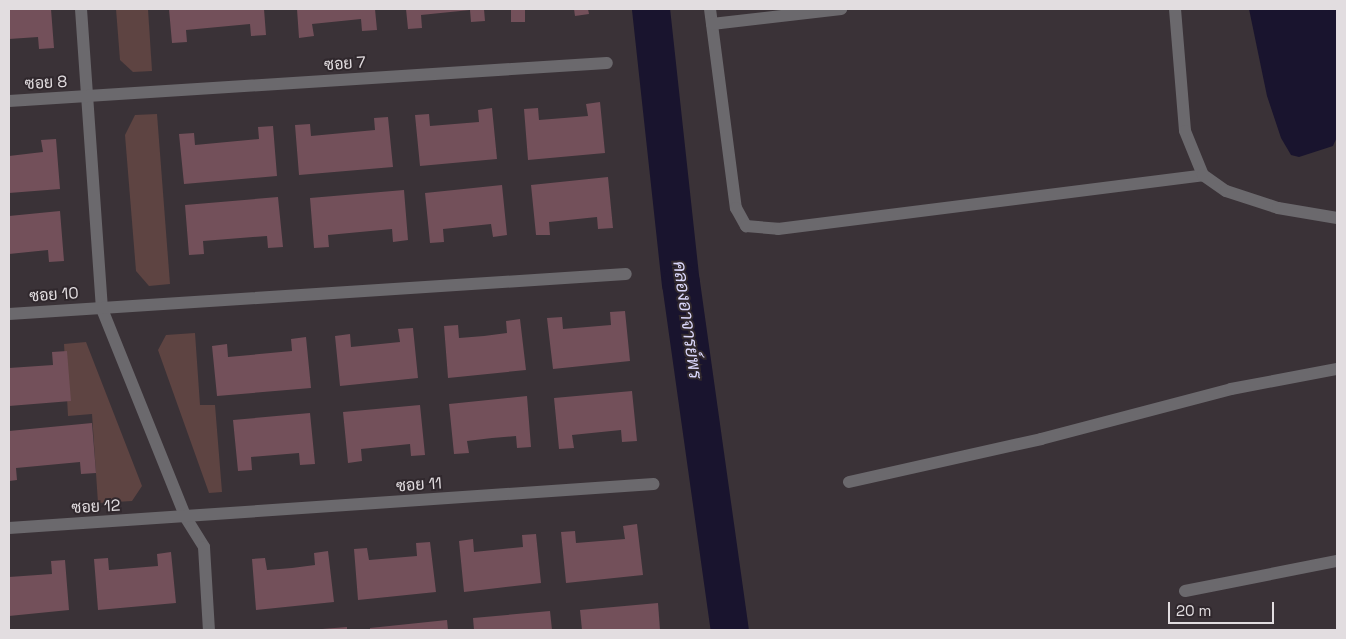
<!DOCTYPE html>
<meta charset="utf-8">
<style>
body{margin:0}
#map{position:relative;width:1346px;height:639px;overflow:hidden;background:#3a3237;font-family:"Space Grotesk",Sarabun,sans-serif}
div>[style]{position:absolute}
.green>*{inset:0;background:#5e4442}
.water>*{inset:0;background:#19142e}
.canal>*{height:38px;margin:-19px;padding:0 19px;transform-origin:19px;border-radius:19px;background:#19142e}
.building>*{inset:0;background:#73505a;transform-origin:0 0}
.street>*{height:12px;margin:-6px;padding:0 6px;transform-origin:6px;border-radius:6px;background:#6b696d}
span{translate:-50% -50%;white-space:nowrap;text-align:center;line-height:1.15;-webkit-text-stroke:4px #30282d;paint-order:stroke}
.street-label{font-size:16px;color:#e2dde0}
.water-label{font-size:18px;color:#dad7fa;font-style:italic}
.frame{position:absolute;inset:0;border:10px solid #e2dde0;pointer-events:none}
.scale{position:absolute;left:1168px;top:602px;width:106px;height:22px;box-sizing:border-box;border:2px solid #e2dde0;border-top:0;padding-left:6px;font-size:15px;line-height:18px;white-space:nowrap;color:#e2dde0;-webkit-text-stroke:4px #30282d;paint-order:stroke}
</style>
<div id="map">
<div class="green">
<i style="clip-path:polygon(116px 9px,148px 9px,152px 71px,133px 72px,120px 60px)"></i>
<i style="clip-path:polygon(157px 114px,170px 284px,149px 286px,136px 271px,125px 135px,135px 115px)"></i>
<i style="clip-path:polygon(195px 333px,200px 405px,215px 405px,222px 492px,209px 493px,158px 350px,166px 335px)"></i>
<i style="clip-path:polygon(86px 342px,142px 486px,132px 501px,98px 503px,92px 414px,68px 416px,64px 344px)"></i>
</div>
<div class="water">
<i style="clip-path:polygon(1249px 9px,1337px 9px,1337px 137px,1333px 146px,1299px 157px,1291px 155px,1281px 138px,1267px 96px)"></i>
</div>
<div class="canal">
<i style="left:651px;top:9px;width:276px;rotate:83.8deg"></i>
<i style="left:681px;top:283px;width:350px;rotate:82deg"></i>
</div>
<div class="building">
<i style="clip-path:polygon(9px 9px,51px 9px,54px 48px,39px 49px,38px 37px,9px 39px)"></i>
<i style="clip-path:polygon(169px 9px,264px 9px,266px 35px,251px 36px,250px 24px,186px 30px,187px 42px,172px 43px)"></i>
<i style="clip-path:polygon(297px 9px,375px 9px,377px 30px,362px 31px,361px 19px,312px 24px,314px 36px,299px 38px)"></i>
<i style="clip-path:polygon(406px 9px,484px 9px,485px 21px,471px 22px,470px 10px,421px 15px,422px 28px,408px 29px)"></i>
<i style="left:511px;top:9px;width:14px;height:13px"></i>
<i style="clip-path:polygon(574px 9px,588px 9px,589px 14px,575px 16px)"></i>
<i style="clip-path:polygon(600px 102px,605px 153px,528px 160px,524px 109px,538px 108px,539px 120px,564px 118px,588px 116px,586px 104px)"></i>
<i style="clip-path:polygon(492px 108px,497px 159px,420px 166px,415px 115px,429px 114px,430px 126px,479px 122px,478px 110px)"></i>
<i style="clip-path:polygon(388px 117px,393px 167px,299px 175px,295px 125px,310px 124px,311px 136px,375px 130px,374px 118px)"></i>
<i style="clip-path:polygon(273px 126px,277px 176px,184px 184px,179px 134px,194px 133px,195px 145px,259px 139px,258px 127px)"></i>
<i style="clip-path:polygon(56px 139px,60px 189px,9px 193px,9px 156px,43px 152px,41px 140px)"></i>
<i style="clip-path:polygon(608px 177px,613px 228px,598px 229px,597px 217px,549px 222px,550px 235px,536px 235px,531px 185px)"></i>
<i style="clip-path:polygon(502px 185px,507px 235px,493px 237px,491px 224px,443px 229px,444px 242px,430px 243px,425px 193px)"></i>
<i style="clip-path:polygon(404px 190px,408px 240px,393px 242px,392px 229px,328px 235px,329px 247px,314px 248px,310px 198px)"></i>
<i style="clip-path:polygon(278px 197px,283px 247px,268px 248px,267px 236px,203px 241px,204px 254px,189px 255px,185px 205px)"></i>
<i style="clip-path:polygon(60px 211px,64px 261px,49px 262px,48px 250px,9px 254px,9px 216px)"></i>
<i style="clip-path:polygon(625px 311px,630px 361px,553px 369px,547px 318px,562px 317px,563px 329px,611px 325px,610px 312px)"></i>
<i style="clip-path:polygon(520px 319px,526px 370px,448px 378px,444px 326px,458px 325px,459px 338px,484px 336px,507px 333px,506px 321px)"></i>
<i style="clip-path:polygon(413px 328px,418px 378px,340px 386px,335px 336px,350px 334px,351px 347px,400px 342px,398px 329px)"></i>
<i style="clip-path:polygon(306px 337px,311px 388px,217px 396px,212px 346px,227px 344px,228px 357px,292px 351px,291px 339px)"></i>
<i style="clip-path:polygon(67px 351px,71px 401px,9px 406px,9px 368px,53px 365px,52px 352px)"></i>
<i style="clip-path:polygon(632px 391px,637px 441px,622px 442px,621px 430px,572px 435px,574px 448px,559px 449px,554px 398px)"></i>
<i style="clip-path:polygon(527px 396px,531px 447px,517px 448px,516px 436px,492px 438px,467px 441px,469px 453px,454px 454px,449px 404px)"></i>
<i style="clip-path:polygon(420px 405px,425px 455px,411px 456px,410px 444px,361px 449px,362px 461px,348px 463px,343px 412px)"></i>
<i style="clip-path:polygon(310px 413px,315px 464px,300px 465px,299px 453px,251px 457px,252px 470px,238px 471px,233px 420px)"></i>
<i style="clip-path:polygon(92px 423px,96px 473px,81px 474px,80px 462px,16px 468px,17px 480px,9px 481px,9px 431px)"></i>
<i style="clip-path:polygon(637px 524px,643px 575px,566px 583px,561px 532px,575px 531px,576px 543px,625px 539px,623px 526px)"></i>
<i style="clip-path:polygon(536px 534px,541px 583px,464px 592px,459px 541px,473px 539px,474px 552px,523px 547px,522px 535px)"></i>
<i style="clip-path:polygon(430px 542px,436px 592px,358px 600px,354px 549px,367px 548px,369px 560px,417px 556px,416px 543px)"></i>
<i style="clip-path:polygon(328px 551px,334px 602px,256px 610px,252px 559px,265px 558px,267px 570px,292px 568px,315px 565px,314px 553px)"></i>
<i style="clip-path:polygon(171px 552px,176px 603px,98px 610px,94px 559px,108px 558px,109px 570px,158px 566px,157px 554px)"></i>
<i style="clip-path:polygon(65px 560px,69px 610px,9px 616px,9px 577px,52px 574px,51px 561px)"></i>
<i style="clip-path:polygon(658px 603px,660px 630px,582px 630px,580px 610px)"></i>
<i style="clip-path:polygon(550px 611px,552px 630px,474px 630px,473px 618px)"></i>
<i style="clip-path:polygon(447px 620px,448px 630px,370px 630px,370px 628px)"></i>
<i style="clip-path:polygon(347px 627px,347px 630px,323px 630px,322px 629px)"></i>
</div>
<div class="street">
<i style="left:81px;top:9px;width:301px;rotate:86deg"></i>
<i style="left:102px;top:309px;width:225px;rotate:68.1deg"></i>
<i style="left:186px;top:518px;width:34px;rotate:58deg"></i>
<i style="left:204px;top:547px;width:83px;rotate:86.6deg"></i>
<i style="left:710px;top:9px;width:201px;rotate:82.6deg"></i>
<i style="left:736px;top:208px;width:21px;rotate:61deg"></i>
<i style="left:746px;top:226px;width:32px;rotate:5deg"></i>
<i style="left:778px;top:229px;width:428px;rotate:-7.2deg"></i>
<i style="left:1175px;top:9px;width:122px;rotate:85.3deg"></i>
<i style="left:1185px;top:131px;width:48px;rotate:67.8deg"></i>
<i style="left:1203px;top:175px;width:28px;rotate:35deg"></i>
<i style="left:1226px;top:191px;width:55px;rotate:18.1deg"></i>
<i style="left:1278px;top:208px;width:60px;rotate:9.6deg"></i>
<i style="left:712px;top:24px;width:130px;rotate:-6.6deg"></i>
<i style="left:9px;top:101px;width:599px;rotate:-3.64deg"></i>
<i style="left:9px;top:314px;width:618px;rotate:-3.71deg"></i>
<i style="left:849px;top:482px;width:197px;rotate:-12.6deg"></i>
<i style="left:1041px;top:439px;width:196px;rotate:-14.7deg"></i>
<i style="left:1231px;top:389px;width:108px;rotate:-10.7deg"></i>
<i style="left:9px;top:528px;width:646px;rotate:-3.9deg"></i>
<i style="left:1185px;top:591px;width:155px;rotate:-11.2deg"></i>
</div>
<div class="street-label">
<span style="left:345px;top:64px;rotate:-4deg">ซอย 7</span>
<span style="left:46px;top:83px;rotate:-3deg">ซอย 8</span>
<span style="left:54px;top:295px;rotate:-4deg">ซอย 10</span>
<span style="left:419px;top:485px;rotate:-4deg">ซอย 11</span>
<span style="left:96px;top:507px;rotate:-3deg">ซอย 12</span>
</div>
<div class="water-label">
<span style="left:687px;top:320px;rotate:82deg">คลองอาจารย์พร</span>
</div>
<div class="frame"></div>
<div class="scale">20 m</div>
</div>
